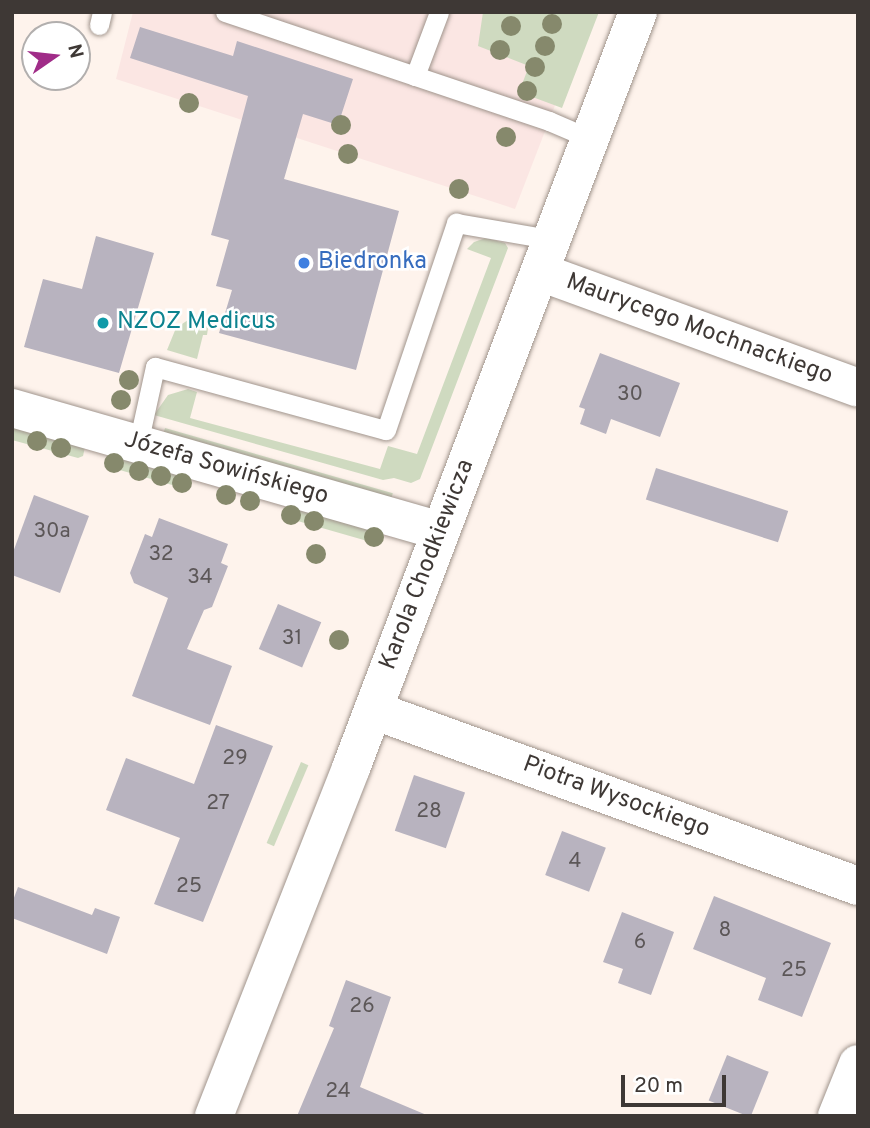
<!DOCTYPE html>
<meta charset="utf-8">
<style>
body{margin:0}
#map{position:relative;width:870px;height:1128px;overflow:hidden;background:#fef3ec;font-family:Overpass,sans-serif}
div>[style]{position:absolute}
.industrial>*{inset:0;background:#fbe6e3}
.green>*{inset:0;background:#cfdac0;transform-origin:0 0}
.building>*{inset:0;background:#b8b3bf;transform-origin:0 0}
.roads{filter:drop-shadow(0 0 2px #a0948c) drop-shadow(0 0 2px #a0948c)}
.service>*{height:19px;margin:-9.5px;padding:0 9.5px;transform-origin:9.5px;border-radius:9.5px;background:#fff}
.minor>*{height:38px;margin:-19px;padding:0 19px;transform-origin:19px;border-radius:19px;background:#fff}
.tertiary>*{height:38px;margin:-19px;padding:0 19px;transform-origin:19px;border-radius:19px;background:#fff}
.trees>*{width:20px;height:20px;margin:-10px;border-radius:50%;background:#86896c}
.dots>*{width:19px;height:19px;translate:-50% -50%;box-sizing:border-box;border:4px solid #fff;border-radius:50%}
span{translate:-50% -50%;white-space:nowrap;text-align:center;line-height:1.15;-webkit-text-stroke:5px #fff;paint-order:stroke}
.number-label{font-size:21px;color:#5c5758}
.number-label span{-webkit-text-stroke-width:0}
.shop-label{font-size:24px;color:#366cbe}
.left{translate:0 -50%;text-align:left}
.culture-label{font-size:24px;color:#0d838f}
.street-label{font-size:24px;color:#3e3835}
.frame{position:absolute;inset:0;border:14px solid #3e3835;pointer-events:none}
.north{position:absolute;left:21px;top:21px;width:70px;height:70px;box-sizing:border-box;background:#fff;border:2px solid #b2afae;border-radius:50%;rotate:76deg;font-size:19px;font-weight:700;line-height:28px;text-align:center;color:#3e3835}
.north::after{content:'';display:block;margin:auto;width:24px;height:32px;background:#a02c88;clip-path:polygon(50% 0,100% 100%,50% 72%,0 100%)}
.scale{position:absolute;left:621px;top:1075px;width:105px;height:32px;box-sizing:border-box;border:4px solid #3e3835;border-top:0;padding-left:9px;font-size:21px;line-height:24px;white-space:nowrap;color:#3e3835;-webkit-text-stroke:5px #fff;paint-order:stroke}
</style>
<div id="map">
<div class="industrial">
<i style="clip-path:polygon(133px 12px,591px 12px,515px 209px,116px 79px)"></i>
</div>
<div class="green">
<i style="clip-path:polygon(483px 12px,599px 12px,562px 108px,519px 92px,529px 66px,478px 46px)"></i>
<i style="clip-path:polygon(486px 238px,505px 243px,508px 248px,420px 479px,411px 483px,394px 478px,383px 480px,154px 415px,168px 395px,188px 389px,197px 392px,190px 418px,380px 469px,388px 446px,417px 454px,491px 258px,467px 249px,474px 242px)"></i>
<i style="clip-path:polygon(194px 316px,204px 319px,208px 328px,207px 335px,203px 335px,197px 359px,167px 350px,176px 328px)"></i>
<i style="clip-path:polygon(12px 426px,85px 447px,83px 456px,78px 458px,12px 440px)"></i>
<i style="left:165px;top:428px;width:237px;height:25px;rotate:16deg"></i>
<i style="left:111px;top:454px;width:81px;height:13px;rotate:16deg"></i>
<i style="left:289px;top:505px;width:97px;height:13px;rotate:16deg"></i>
<i style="left:301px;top:762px;width:8px;height:88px;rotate:23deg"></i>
</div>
<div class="building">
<i style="clip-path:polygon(140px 27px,233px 56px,237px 41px,353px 79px,338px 125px,303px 114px,284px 179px,399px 211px,356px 370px,219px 333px,232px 290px,216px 286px,229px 240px,211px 235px,248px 96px,130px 58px)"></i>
<i style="clip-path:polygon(96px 236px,154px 253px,119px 373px,24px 347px,43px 279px,82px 289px)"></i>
<i style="clip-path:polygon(600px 353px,680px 383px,660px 437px,611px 419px,606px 434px,580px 424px,585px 409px,579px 407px)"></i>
<i style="left:656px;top:468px;width:139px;height:33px;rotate:18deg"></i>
<i style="clip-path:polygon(34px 495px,89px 516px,60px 593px,12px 575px,12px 555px)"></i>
<i style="clip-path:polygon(159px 518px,228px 544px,221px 563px,228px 566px,212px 607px,204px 610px,187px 649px,232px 666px,210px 725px,132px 696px,168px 598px,134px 583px,130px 573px,145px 534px,152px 537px)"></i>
<i style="left:278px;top:604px;width:47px;height:49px;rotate:23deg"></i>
<i style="clip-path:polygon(216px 725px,273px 746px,203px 922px,154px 904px,180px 838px,106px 810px,126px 758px,194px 784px)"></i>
<i style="left:414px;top:775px;width:54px;height:59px;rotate:19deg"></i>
<i style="left:562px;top:831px;width:47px;height:47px;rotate:21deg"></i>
<i style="clip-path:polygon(18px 887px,92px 915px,95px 908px,120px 917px,107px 954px,12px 918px,12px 903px)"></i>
<i style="clip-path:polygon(714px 896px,831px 943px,802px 1017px,758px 1000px,766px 978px,693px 949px)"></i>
<i style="clip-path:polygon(622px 912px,674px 932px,651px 995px,618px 983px,623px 969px,603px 962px)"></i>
<i style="clip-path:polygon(346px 980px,391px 997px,360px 1087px,429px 1116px,297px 1116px,334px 1028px,329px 1026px)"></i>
<i style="left:727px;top:1055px;width:45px;height:49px;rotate:22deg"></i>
</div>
<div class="roads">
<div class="service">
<i style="left:225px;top:12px;width:342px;rotate:18.6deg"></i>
<i style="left:549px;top:121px;width:46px;rotate:23.2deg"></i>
<i style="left:99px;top:25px;width:13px;rotate:-77deg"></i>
<i style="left:415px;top:76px;width:68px;rotate:-69.4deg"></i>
<i style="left:138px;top:444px;width:79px;rotate:-77.6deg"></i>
<i style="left:155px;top:367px;width:239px;rotate:15.3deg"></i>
<i style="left:386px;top:430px;width:219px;rotate:-71.3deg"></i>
<i style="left:456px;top:223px;width:99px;rotate:9.8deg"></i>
</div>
<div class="minor">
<i style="left:540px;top:272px;width:338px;rotate:20deg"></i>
<i style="left:12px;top:408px;width:445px;rotate:16deg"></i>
<i style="left:373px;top:710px;width:516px;rotate:19.95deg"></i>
<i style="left:837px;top:1116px;width:56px;rotate:-68deg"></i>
</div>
<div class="tertiary">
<i style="left:214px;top:1116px;width:374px;rotate:-68.5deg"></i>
<i style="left:351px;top:768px;width:809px;rotate:-69.21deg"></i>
</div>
</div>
<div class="trees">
<i style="left:552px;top:24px"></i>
<i style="left:511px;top:26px"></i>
<i style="left:545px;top:46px"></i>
<i style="left:500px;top:50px"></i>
<i style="left:535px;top:67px"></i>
<i style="left:527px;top:91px"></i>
<i style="left:189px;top:103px"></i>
<i style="left:341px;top:125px"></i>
<i style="left:506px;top:137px"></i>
<i style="left:348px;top:154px"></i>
<i style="left:459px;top:189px"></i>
<i style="left:129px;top:380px"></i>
<i style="left:121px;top:400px"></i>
<i style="left:37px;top:441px"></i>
<i style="left:61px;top:448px"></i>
<i style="left:114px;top:463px"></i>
<i style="left:139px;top:471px"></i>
<i style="left:161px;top:476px"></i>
<i style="left:182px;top:483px"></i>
<i style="left:226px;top:495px"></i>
<i style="left:250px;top:501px"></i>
<i style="left:291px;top:515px"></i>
<i style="left:314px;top:521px"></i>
<i style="left:374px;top:537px"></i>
<i style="left:316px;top:554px"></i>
<i style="left:339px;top:640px"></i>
</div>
<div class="dots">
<i style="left:304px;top:263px;background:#3f7fe0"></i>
<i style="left:103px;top:323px;background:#0f9aa8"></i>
</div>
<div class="number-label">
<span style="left:630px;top:395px">30</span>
<span style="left:52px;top:532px">30a</span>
<span style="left:161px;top:555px">32</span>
<span style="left:200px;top:578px">34</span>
<span style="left:292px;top:639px">31</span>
<span style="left:235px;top:759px">29</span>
<span style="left:218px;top:804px">27</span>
<span style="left:429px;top:812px">28</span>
<span style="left:575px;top:862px">4</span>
<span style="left:189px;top:887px">25</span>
<span style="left:725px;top:931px">8</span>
<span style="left:640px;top:943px">6</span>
<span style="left:794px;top:971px">25</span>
<span style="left:362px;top:1007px">26</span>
<span style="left:338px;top:1092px">24</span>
</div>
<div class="shop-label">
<span class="left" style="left:318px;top:263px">Biedronka</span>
</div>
<div class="culture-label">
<span class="left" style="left:117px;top:323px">NZOZ Medicus</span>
</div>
<div class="street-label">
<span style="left:699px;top:330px;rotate:20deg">Maurycego Mochnackiego</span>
<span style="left:226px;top:469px;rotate:16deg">Józefa Sowińskiego</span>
<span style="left:428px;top:565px;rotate:-69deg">Karola Chodkiewicza</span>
<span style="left:616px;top:798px;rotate:20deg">Piotra Wysockiego</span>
</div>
<div class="frame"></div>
<div class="north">N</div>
<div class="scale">20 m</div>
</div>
